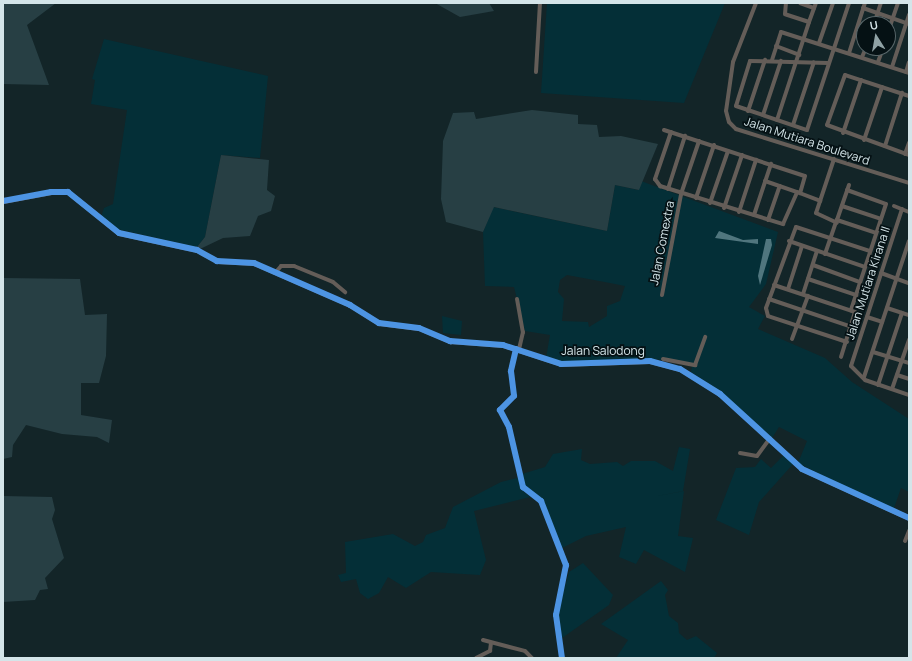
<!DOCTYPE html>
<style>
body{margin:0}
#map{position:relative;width:912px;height:661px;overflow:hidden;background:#132528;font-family:Manrope,sans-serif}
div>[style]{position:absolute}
.built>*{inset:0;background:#042f37}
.green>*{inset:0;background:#273f44}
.water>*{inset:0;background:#50767e}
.minor>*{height:4px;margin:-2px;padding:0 2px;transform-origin:2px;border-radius:2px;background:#645d58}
.tertiary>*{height:5px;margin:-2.5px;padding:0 2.5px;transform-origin:2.5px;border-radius:2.5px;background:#645d58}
.cycleway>*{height:6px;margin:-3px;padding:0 3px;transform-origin:3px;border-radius:3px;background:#4d94e3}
span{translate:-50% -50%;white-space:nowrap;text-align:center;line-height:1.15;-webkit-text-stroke:3.5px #051114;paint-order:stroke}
.street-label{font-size:12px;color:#d4e5e9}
.frame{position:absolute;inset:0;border:4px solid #d4e5e9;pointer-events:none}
.north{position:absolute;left:856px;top:16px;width:40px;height:40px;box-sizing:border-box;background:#051114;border:1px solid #586669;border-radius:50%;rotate:349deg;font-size:11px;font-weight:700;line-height:16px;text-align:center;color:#d4e5e9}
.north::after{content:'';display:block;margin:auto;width:14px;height:18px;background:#90a2a5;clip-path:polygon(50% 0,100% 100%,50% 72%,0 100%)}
</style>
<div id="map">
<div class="built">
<i style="clip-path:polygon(547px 3px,725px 3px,684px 103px,541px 93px)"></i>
<i style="clip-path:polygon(104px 39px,268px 76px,260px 158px,221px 155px,205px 237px,197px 247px,117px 229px,101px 217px,104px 208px,113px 204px,127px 110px,91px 104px,95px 80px,92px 79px)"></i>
<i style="clip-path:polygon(evenodd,641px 181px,778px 232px,766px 284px,749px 307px,765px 316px,758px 329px,825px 358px,852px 382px,909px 419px,909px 492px,901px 488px,893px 511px,798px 463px,807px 441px,779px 427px,772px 438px,716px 388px,691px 372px,692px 366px,656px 359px,565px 362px,546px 358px,550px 335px,525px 331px,514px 287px,485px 286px,483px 232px,493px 207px,607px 231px,615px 185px,638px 190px,641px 181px,567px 275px,610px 283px,625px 286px,620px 301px,607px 306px,607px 316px,589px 327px,588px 322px,562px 321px,564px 299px,558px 292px,560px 280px,567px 275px)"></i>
<i style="clip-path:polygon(442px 316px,462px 321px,461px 335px,443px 333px)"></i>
<i style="clip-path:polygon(679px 447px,690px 449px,683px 491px,652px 497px,684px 491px,678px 536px,693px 538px,685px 572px,644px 550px,636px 564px,619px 557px,626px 527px,586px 536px,562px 548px,544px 502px,526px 488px,522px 478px,522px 474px,545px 467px,553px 454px,582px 449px,581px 460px,590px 464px,617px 462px,623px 466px,631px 461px,655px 461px,673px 471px)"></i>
<i style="clip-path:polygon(785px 454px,793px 464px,759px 502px,749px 535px,716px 520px,736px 468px,755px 467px,761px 459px,771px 468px)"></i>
<i style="clip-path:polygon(521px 477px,524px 492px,530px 497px,474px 511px,486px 560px,480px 575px,431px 572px,406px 588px,388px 577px,379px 593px,368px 599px,360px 593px,356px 579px,341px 582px,338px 575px,346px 573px,345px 542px,393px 534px,415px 546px,423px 542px,426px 535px,445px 528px,453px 507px,501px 482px)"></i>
<i style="clip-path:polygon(583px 563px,613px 595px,609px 605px,562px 638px,558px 612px,569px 572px)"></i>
<i style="clip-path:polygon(661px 581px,668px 590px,665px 595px,669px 616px,678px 623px,679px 633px,687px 640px,696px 636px,717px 653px,714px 658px,616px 658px,628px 640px,601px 624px)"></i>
</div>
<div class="green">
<i style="clip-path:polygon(3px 3px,56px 3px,27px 25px,49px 85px,3px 84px)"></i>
<i style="clip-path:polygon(435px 3px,489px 3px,494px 11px,460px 17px)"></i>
<i style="clip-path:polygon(532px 110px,578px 115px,578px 124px,597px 125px,599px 137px,621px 136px,658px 144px,639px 190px,615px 185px,607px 231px,494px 207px,483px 232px,446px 222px,441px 199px,443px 141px,453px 113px,474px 112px,476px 119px)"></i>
<i style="clip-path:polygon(221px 155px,269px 160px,267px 190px,275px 196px,271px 211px,258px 216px,250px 236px,223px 238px,200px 249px,197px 247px,205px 237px)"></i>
<i style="clip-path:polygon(3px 278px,80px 279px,85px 315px,107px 314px,106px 356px,99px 383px,81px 383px,81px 415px,112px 420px,109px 443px,97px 437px,62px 434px,26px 425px,13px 445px,12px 457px,3px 459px)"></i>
<i style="clip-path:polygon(3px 496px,52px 497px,55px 510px,52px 519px,64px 558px,45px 578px,48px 589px,40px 590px,35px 600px,3px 602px)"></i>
</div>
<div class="water">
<i style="clip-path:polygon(719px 231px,743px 240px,758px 239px,758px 244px,715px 238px)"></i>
<i style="clip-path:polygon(766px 239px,771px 239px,772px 245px,760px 285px,758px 276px)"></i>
</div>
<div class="minor">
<i style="left:756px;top:3px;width:63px;rotate:111.3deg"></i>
<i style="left:733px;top:62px;width:49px;rotate:98.1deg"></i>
<i style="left:726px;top:111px;width:11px;rotate:75deg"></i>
<i style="left:729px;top:122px;width:10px;rotate:45deg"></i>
<i style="left:736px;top:129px;width:181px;rotate:17.3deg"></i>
<i style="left:800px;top:3px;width:15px;rotate:20deg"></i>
<i style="left:863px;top:8px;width:49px;rotate:19.2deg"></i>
<i style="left:809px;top:22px;width:20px;rotate:-70deg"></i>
<i style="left:874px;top:24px;width:22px;rotate:-72deg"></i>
<i style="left:888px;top:32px;width:31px;rotate:-71deg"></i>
<i style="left:819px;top:43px;width:42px;rotate:-70.7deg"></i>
<i style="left:776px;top:46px;width:25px;rotate:21deg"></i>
<i style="left:849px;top:53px;width:52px;rotate:-72.3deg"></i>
<i style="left:862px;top:57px;width:10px;rotate:-66deg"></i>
<i style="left:772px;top:60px;width:29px;rotate:-72deg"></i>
<i style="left:781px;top:32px;width:134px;rotate:17.8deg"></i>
<i style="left:878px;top:62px;width:15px;rotate:-70deg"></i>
<i style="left:828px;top:63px;width:78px;rotate:-178.5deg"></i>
<i style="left:750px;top:61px;width:47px;rotate:107.3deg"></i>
<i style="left:736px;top:106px;width:75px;rotate:18.7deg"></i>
<i style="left:807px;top:130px;width:134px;rotate:-71.7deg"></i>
<i style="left:892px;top:67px;width:55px;rotate:-71.9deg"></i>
<i style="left:536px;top:72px;width:69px;rotate:-86.7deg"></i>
<i style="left:906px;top:72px;width:10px;rotate:-73deg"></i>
<i style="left:909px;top:96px;width:67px;rotate:-161.8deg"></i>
<i style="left:845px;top:75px;width:53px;rotate:109.8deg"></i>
<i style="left:827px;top:125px;width:87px;rotate:20.1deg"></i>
<i style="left:748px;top:111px;width:54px;rotate:-71.6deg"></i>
<i style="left:763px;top:115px;width:57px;rotate:-71.6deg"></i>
<i style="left:777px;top:120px;width:103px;rotate:-71.9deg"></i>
<i style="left:809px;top:22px;width:25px;rotate:-162deg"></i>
<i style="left:785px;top:14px;width:11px;rotate:-85deg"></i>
<i style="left:793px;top:125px;width:66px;rotate:-71.6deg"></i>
<i style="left:664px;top:130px;width:148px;rotate:18.1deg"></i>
<i style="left:805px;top:176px;width:18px;rotate:106deg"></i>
<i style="left:671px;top:132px;width:50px;rotate:108.8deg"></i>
<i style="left:655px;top:179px;width:9px;rotate:54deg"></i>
<i style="left:660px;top:186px;width:129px;rotate:17.2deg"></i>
<i style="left:783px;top:224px;width:35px;rotate:-66deg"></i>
<i style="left:797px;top:192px;width:25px;rotate:21deg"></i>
<i style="left:843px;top:133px;width:56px;rotate:-71.2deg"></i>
<i style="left:864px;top:140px;width:56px;rotate:-71.2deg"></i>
<i style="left:885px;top:146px;width:56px;rotate:-72.2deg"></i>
<i style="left:905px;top:154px;width:12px;rotate:-70deg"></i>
<i style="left:834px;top:159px;width:57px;rotate:108.4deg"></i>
<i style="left:816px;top:213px;width:23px;rotate:25deg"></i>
<i style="left:765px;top:181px;width:34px;rotate:19deg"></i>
<i style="left:849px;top:185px;width:37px;rotate:109deg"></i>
<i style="left:837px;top:220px;width:41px;rotate:18.4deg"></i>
<i style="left:668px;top:189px;width:56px;rotate:-72.2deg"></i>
<i style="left:847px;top:190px;width:41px;rotate:19.7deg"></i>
<i style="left:886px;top:204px;width:112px;rotate:108.3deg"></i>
<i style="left:696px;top:198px;width:56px;rotate:-71.2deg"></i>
<i style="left:710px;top:203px;width:55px;rotate:-70.9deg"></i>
<i style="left:842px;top:206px;width:41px;rotate:18.4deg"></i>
<i style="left:894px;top:206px;width:16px;rotate:22deg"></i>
<i style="left:724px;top:208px;width:56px;rotate:-71.2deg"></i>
<i style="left:902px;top:209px;width:165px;rotate:108deg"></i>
<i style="left:851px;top:366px;width:20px;rotate:45deg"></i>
<i style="left:865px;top:380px;width:46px;rotate:18.8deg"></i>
<i style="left:739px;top:212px;width:55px;rotate:-71.9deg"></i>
<i style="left:754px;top:215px;width:54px;rotate:-71.6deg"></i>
<i style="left:768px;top:220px;width:36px;rotate:-71deg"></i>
<i style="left:789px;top:241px;width:80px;rotate:18.9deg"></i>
<i style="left:825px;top:254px;width:36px;rotate:-71deg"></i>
<i style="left:813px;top:265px;width:50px;rotate:19.9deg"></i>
<i style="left:275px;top:273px;width:9px;rotate:-49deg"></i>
<i style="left:281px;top:266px;width:13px"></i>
<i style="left:294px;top:266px;width:42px;rotate:22.3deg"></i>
<i style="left:333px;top:282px;width:16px;rotate:40deg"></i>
<i style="left:881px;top:273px;width:30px;rotate:20deg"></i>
<i style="left:808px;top:279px;width:51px;rotate:18.4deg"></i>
<i style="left:774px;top:285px;width:85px;rotate:18.4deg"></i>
<i style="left:855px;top:312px;width:47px;rotate:107.3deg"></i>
<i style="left:788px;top:289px;width:45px;rotate:-72deg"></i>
<i style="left:803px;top:294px;width:45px;rotate:-72deg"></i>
<i style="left:662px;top:295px;width:103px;rotate:-79.3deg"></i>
<i style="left:681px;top:194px;width:56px;rotate:-71.2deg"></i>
<i style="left:517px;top:299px;width:34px;rotate:80deg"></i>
<i style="left:523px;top:332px;width:17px;rotate:103deg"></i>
<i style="left:769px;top:299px;width:88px;rotate:18.6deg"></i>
<i style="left:887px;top:308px;width:23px;rotate:18deg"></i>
<i style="left:867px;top:317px;width:16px;rotate:18deg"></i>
<i style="left:792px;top:339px;width:46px;rotate:-69.6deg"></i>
<i style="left:847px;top:342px;width:83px;rotate:-161.8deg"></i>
<i style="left:768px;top:316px;width:8px;rotate:-104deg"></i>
<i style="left:766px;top:308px;width:86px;rotate:-69.7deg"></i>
<i style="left:796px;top:227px;width:78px;rotate:18deg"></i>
<i style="left:516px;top:349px;width:23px;rotate:103deg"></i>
<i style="left:511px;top:371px;width:25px;rotate:83deg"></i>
<i style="left:514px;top:396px;width:20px;rotate:135deg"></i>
<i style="left:500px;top:410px;width:19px;rotate:62deg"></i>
<i style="left:509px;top:427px;width:62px;rotate:76.9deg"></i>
<i style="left:523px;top:487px;width:23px;rotate:38deg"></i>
<i style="left:541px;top:501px;width:69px;rotate:68.7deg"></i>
<i style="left:566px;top:565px;width:51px;rotate:101.3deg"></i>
<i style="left:556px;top:615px;width:43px;rotate:82.1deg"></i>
<i style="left:873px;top:352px;width:38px;rotate:17deg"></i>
<i style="left:663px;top:359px;width:33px;rotate:11deg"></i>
<i style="left:695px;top:365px;width:30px;rotate:-70deg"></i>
<i style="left:897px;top:375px;width:13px;rotate:18deg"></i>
<i style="left:864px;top:377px;width:143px;rotate:-71.7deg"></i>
<i style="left:878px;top:385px;width:76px;rotate:-71.6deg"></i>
<i style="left:892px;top:389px;width:52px;rotate:-70.9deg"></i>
<i style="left:740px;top:453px;width:17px;rotate:10deg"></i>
<i style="left:757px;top:456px;width:22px;rotate:-54deg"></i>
<i style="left:905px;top:541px;width:11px;rotate:-68deg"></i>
<i style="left:483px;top:640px;width:43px;rotate:14.7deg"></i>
<i style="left:525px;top:651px;width:10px;rotate:45deg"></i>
<i style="left:476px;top:658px;width:16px;rotate:-27deg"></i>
<i style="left:490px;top:651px;width:8px;rotate:-83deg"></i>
</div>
<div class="tertiary">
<i style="left:3px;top:201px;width:49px;rotate:-10.6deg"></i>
<i style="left:51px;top:192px;width:17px"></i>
<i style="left:68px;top:192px;width:65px;rotate:38.8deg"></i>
<i style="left:119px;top:233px;width:80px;rotate:12.3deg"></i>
<i style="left:197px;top:250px;width:23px;rotate:29deg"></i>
<i style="left:217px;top:261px;width:37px;rotate:3deg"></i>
<i style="left:254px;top:263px;width:105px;rotate:23.6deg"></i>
<i style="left:350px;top:305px;width:34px;rotate:32deg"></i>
<i style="left:379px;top:323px;width:40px;rotate:7.1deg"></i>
<i style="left:419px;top:328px;width:34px;rotate:23deg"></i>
<i style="left:450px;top:341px;width:53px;rotate:4.3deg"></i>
<i style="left:503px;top:345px;width:61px;rotate:18.1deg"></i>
<i style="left:561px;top:364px;width:89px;rotate:-1.9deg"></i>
<i style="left:650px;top:361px;width:31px;rotate:15deg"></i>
<i style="left:680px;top:369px;width:47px;rotate:32deg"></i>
<i style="left:720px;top:394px;width:111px;rotate:42.4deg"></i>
<i style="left:802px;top:469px;width:118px;rotate:24.6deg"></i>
</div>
<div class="cycleway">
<i style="left:3px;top:201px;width:49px;rotate:-10.6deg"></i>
<i style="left:51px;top:192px;width:17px"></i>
<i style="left:68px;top:192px;width:65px;rotate:38.8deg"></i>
<i style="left:119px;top:233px;width:80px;rotate:12.3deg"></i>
<i style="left:197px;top:250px;width:23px;rotate:29deg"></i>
<i style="left:217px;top:261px;width:37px;rotate:3deg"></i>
<i style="left:254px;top:263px;width:105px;rotate:23.6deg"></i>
<i style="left:350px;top:305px;width:34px;rotate:32deg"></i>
<i style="left:379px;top:323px;width:40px;rotate:7.1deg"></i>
<i style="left:419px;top:328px;width:34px;rotate:23deg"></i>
<i style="left:450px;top:341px;width:53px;rotate:4.3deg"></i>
<i style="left:503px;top:345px;width:61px;rotate:18.1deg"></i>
<i style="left:561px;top:364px;width:89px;rotate:-1.9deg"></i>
<i style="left:650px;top:361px;width:31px;rotate:15deg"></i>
<i style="left:680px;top:369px;width:47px;rotate:32deg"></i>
<i style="left:720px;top:394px;width:111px;rotate:42.4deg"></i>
<i style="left:802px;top:469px;width:118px;rotate:24.6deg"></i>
<i style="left:516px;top:349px;width:23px;rotate:103deg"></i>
<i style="left:511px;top:371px;width:25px;rotate:83deg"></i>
<i style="left:514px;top:396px;width:20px;rotate:135deg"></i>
<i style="left:500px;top:410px;width:19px;rotate:62deg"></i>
<i style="left:509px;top:427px;width:62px;rotate:76.9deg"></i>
<i style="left:523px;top:487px;width:23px;rotate:38deg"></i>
<i style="left:541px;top:501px;width:69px;rotate:68.7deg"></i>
<i style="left:566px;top:565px;width:51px;rotate:101.3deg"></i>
<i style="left:556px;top:615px;width:43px;rotate:82.1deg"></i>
</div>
<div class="street-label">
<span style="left:807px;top:141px;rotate:18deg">Jalan Mutiara Boulevard</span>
<span style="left:662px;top:243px;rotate:-79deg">Jalan Comextra</span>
<span style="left:868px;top:283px;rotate:-72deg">Jalan Mutiara Kirana II</span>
<span style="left:603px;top:351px">Jalan Salodong</span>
</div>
<div class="frame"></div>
<div class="north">U</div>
</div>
